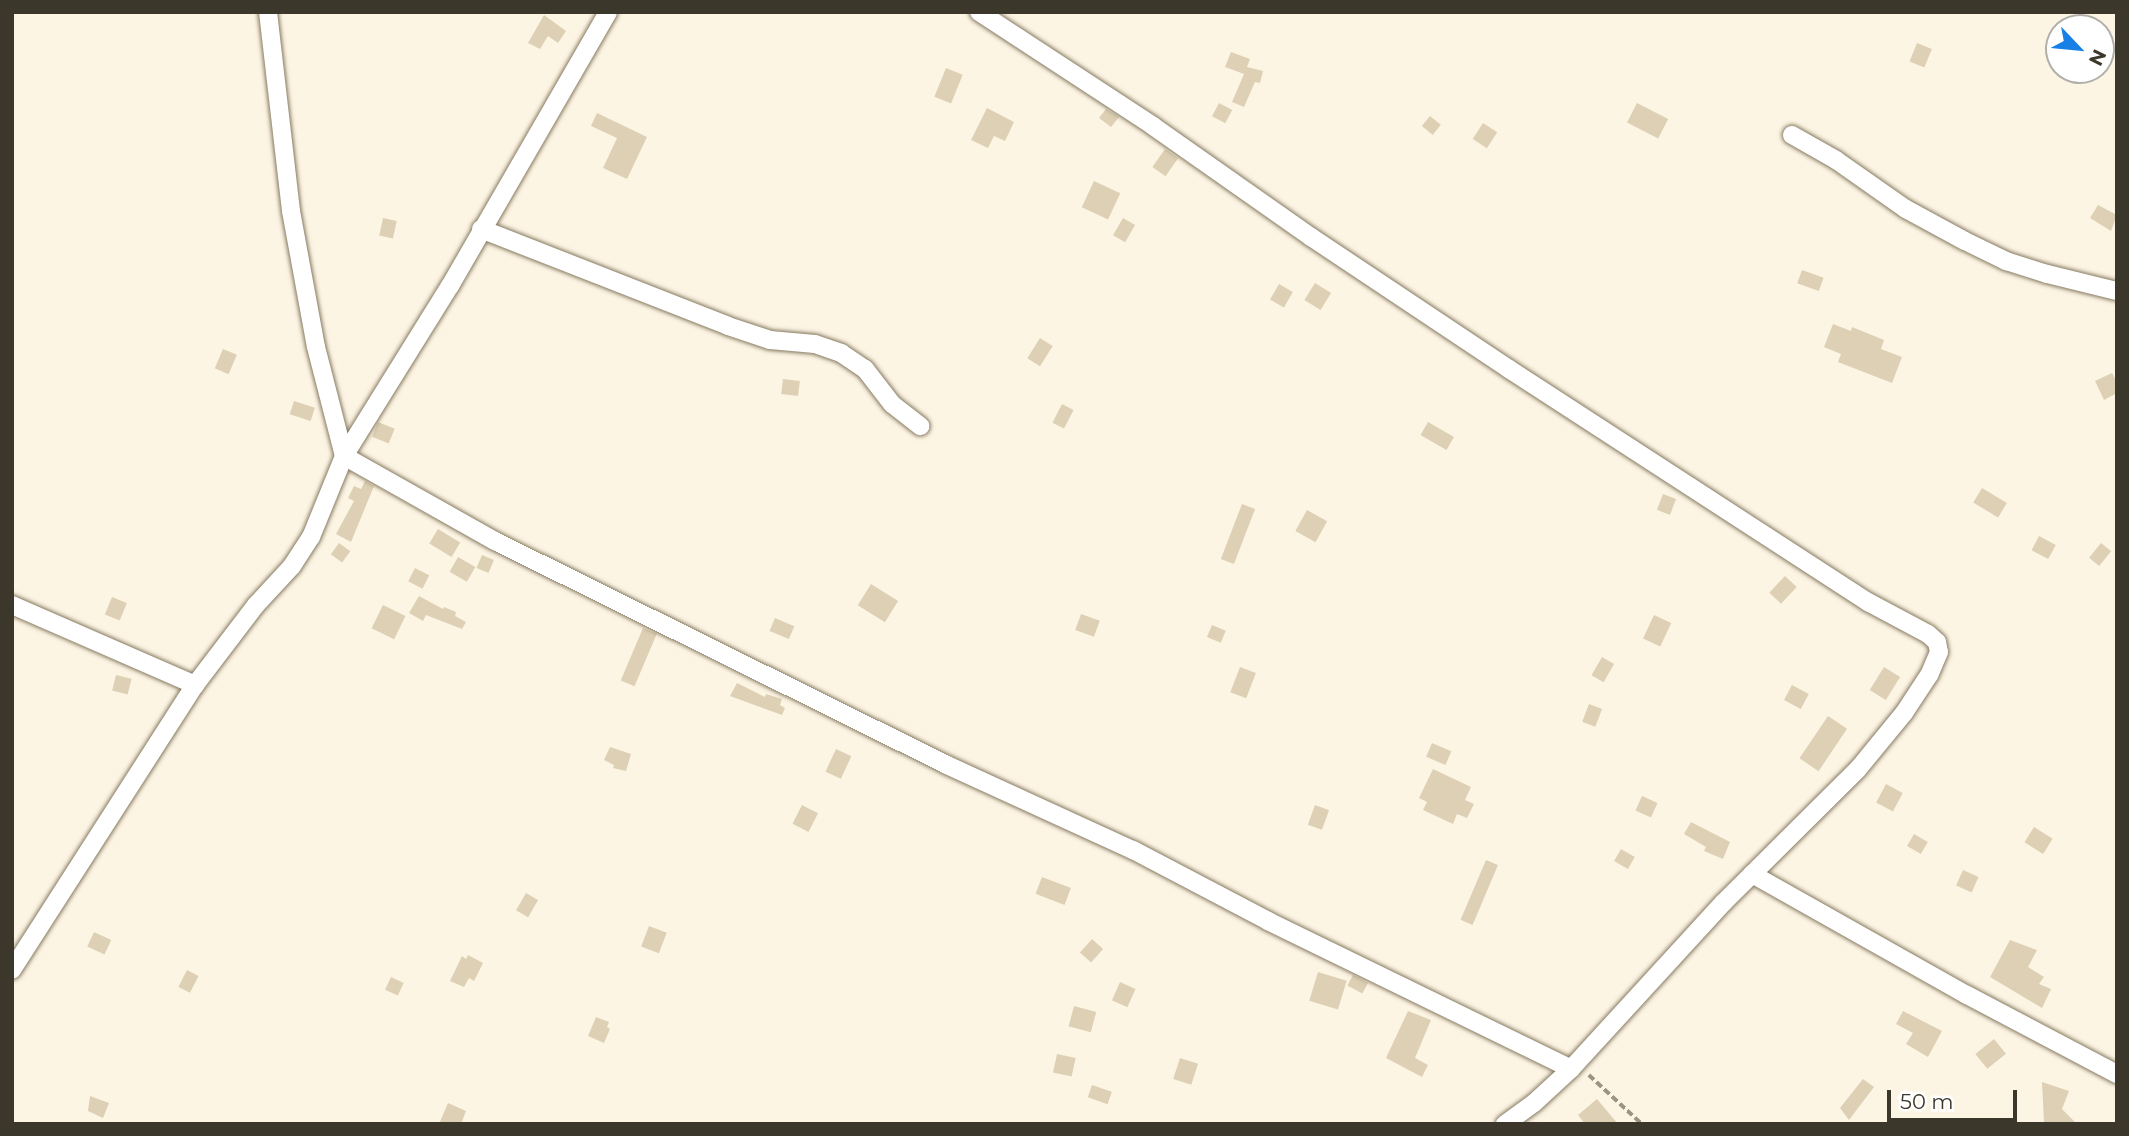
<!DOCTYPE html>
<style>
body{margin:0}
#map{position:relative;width:2129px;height:1136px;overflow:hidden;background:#fdf5e4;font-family:Montserrat,sans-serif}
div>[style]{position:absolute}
.building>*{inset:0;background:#ddd0b4;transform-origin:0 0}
.path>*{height:3.5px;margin-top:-1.75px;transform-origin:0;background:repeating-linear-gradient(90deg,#9b9486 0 7px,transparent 0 10.5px)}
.roads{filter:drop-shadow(0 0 2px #867a61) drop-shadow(0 0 2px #867a61)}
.minor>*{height:18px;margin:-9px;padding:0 9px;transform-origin:9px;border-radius:9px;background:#fff}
span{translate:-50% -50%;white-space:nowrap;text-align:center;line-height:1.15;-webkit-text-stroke:5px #fff;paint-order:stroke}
.frame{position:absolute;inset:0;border:14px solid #3c372b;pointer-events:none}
.north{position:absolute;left:2045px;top:14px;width:70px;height:70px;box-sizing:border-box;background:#fff;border:2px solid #b1afaa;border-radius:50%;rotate:116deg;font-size:19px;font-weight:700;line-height:28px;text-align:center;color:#3c372b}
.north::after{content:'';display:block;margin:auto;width:24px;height:32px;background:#1780e7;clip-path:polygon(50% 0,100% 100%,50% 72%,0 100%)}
.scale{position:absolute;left:1887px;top:1090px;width:130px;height:32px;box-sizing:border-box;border:4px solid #3c372b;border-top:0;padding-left:9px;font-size:21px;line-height:24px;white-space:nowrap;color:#3c372b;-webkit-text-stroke:5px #fff;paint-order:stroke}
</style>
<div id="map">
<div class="building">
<i style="clip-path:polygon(544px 15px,566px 31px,558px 43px,548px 36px,540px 49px,528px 43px)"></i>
<i style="left:1917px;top:43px;width:16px;height:20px;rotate:22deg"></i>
<i style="clip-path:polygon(1231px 52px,1250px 59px,1247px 67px,1263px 71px,1260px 83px,1255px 82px,1244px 107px,1232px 102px,1244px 74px,1225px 67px)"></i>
<i style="left:946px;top:68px;width:18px;height:31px;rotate:22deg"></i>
<i style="left:1219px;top:103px;width:15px;height:15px;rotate:28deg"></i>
<i style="left:1637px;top:103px;width:35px;height:22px;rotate:27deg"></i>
<i style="clip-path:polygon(987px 108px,1014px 122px,1005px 141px,994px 136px,988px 148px,971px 140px)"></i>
<i style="clip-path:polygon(1106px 109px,1119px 117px,1111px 127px,1099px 118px)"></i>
<i style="clip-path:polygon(597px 113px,647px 137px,627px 179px,603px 168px,617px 138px,591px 126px)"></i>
<i style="left:1430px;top:116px;width:14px;height:13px;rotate:39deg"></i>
<i style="left:1483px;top:123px;width:17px;height:19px;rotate:33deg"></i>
<i style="left:1165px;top:149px;width:16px;height:22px;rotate:35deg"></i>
<i style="left:1094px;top:181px;width:29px;height:29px;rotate:25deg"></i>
<i style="clip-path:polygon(2098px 205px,2117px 215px,2111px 231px,2090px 218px)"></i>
<i style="left:383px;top:218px;width:14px;height:18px;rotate:12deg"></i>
<i style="left:1123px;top:218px;width:14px;height:20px;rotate:30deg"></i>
<i style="left:1802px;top:270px;width:23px;height:14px;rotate:20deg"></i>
<i style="left:1315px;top:283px;width:19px;height:20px;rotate:32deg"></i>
<i style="left:1279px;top:284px;width:16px;height:18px;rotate:30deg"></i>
<i style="clip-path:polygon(1833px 324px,1851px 331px,1852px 327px,1884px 340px,1881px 349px,1902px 357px,1892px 383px,1838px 362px,1841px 354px,1824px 347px)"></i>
<i style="left:1040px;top:338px;width:15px;height:24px;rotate:32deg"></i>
<i style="left:223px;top:349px;width:15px;height:21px;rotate:23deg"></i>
<i style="clip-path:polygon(2112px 373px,2117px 382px,2117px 393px,2104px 400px,2095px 381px)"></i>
<i style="left:783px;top:379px;width:17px;height:15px;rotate:7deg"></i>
<i style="left:294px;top:401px;width:22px;height:14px;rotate:18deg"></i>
<i style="left:1062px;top:404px;width:13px;height:21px;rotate:27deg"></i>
<i style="left:378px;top:422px;width:18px;height:16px;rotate:22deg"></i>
<i style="left:1428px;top:422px;width:30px;height:15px;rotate:30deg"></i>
<i style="clip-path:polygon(365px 481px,374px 486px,351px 542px,336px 534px,354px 501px,348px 498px,354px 486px,361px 489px)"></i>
<i style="left:1982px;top:488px;width:29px;height:17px;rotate:31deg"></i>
<i style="left:1663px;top:494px;width:14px;height:17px;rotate:21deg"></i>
<i style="left:1242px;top:504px;width:14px;height:59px;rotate:21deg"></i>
<i style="left:1307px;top:510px;width:23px;height:24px;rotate:29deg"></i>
<i style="left:438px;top:529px;width:26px;height:17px;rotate:31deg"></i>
<i style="left:2039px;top:536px;width:19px;height:16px;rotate:28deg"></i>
<i style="left:339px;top:543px;width:14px;height:14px;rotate:36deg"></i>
<i style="left:2101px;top:543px;width:13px;height:19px;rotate:39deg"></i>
<i style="left:482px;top:555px;width:13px;height:14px;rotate:23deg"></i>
<i style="left:458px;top:557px;width:20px;height:17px;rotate:30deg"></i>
<i style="left:415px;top:568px;width:16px;height:15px;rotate:27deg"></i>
<i style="left:1785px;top:576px;width:16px;height:23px;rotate:43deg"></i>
<i style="left:871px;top:584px;width:32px;height:25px;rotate:32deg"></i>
<i style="clip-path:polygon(419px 596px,443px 609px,444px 607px,456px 612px,455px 616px,466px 622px,462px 629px,426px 615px,423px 621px,409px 613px)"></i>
<i style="left:112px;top:597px;width:16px;height:19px;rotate:22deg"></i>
<i style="left:383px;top:605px;width:25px;height:26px;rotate:26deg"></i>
<i style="left:1081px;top:614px;width:20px;height:17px;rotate:20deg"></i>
<i style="left:1654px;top:615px;width:19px;height:26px;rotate:25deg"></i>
<i style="left:775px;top:618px;width:21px;height:14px;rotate:23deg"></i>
<i style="left:1212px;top:625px;width:15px;height:13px;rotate:23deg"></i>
<i style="left:643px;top:628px;width:15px;height:57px;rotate:23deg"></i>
<i style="left:1602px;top:657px;width:14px;height:21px;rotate:30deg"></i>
<i style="left:1240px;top:667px;width:17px;height:27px;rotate:21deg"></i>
<i style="left:1884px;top:667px;width:19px;height:27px;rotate:32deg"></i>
<i style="left:116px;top:675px;width:16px;height:16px;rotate:14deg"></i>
<i style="clip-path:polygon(737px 683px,765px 697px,766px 694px,782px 699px,780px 705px,785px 708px,782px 715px,730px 696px)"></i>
<i style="left:1792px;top:685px;width:19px;height:17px;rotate:28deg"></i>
<i style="left:1589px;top:704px;width:14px;height:19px;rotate:21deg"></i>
<i style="left:1828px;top:716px;width:23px;height:51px;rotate:34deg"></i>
<i style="left:1432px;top:743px;width:21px;height:15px;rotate:23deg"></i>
<i style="clip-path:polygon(610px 747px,631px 754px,626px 771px,613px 768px,614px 765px,604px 760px)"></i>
<i style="left:836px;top:749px;width:17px;height:25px;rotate:25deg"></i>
<i style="clip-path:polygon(1433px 769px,1471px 787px,1465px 800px,1474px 804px,1467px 818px,1457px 814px,1453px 824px,1423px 810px,1427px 802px,1419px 798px)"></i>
<i style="left:1886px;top:784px;width:19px;height:21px;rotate:28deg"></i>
<i style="left:1642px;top:796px;width:17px;height:16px;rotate:24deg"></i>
<i style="left:802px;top:805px;width:18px;height:21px;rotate:27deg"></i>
<i style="left:1315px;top:805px;width:15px;height:21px;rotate:20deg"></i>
<i style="clip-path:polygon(1691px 822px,1730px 842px,1723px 859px,1704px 851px,1706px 847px,1684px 834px)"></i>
<i style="left:2034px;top:827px;width:22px;height:18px;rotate:32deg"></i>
<i style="left:1914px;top:834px;width:16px;height:14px;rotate:30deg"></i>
<i style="left:1621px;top:849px;width:16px;height:14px;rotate:30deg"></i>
<i style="left:1486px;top:860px;width:13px;height:65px;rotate:23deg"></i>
<i style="left:1963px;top:870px;width:17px;height:17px;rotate:24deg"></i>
<i style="left:1042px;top:877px;width:31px;height:18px;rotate:21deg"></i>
<i style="left:526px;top:893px;width:14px;height:20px;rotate:30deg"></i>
<i style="left:649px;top:926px;width:19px;height:22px;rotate:21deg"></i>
<i style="left:94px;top:932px;width:19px;height:16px;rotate:25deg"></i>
<i style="left:1092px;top:939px;width:15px;height:18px;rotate:42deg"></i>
<i style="clip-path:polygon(2010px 940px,2037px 950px,2028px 967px,2044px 977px,2039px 984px,2051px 989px,2042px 1008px,1990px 977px)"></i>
<i style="clip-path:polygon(468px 955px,483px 963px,474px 981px,469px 978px,464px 987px,450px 981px,462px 956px,466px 959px)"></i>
<i style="left:187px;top:970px;width:13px;height:19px;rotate:27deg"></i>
<i style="left:1318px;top:972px;width:30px;height:30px;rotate:17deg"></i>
<i style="left:1353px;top:975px;width:17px;height:12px;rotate:28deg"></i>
<i style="left:391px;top:977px;width:14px;height:14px;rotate:25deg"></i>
<i style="left:1120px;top:982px;width:17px;height:20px;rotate:24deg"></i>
<i style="left:1074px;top:1006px;width:23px;height:21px;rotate:15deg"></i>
<i style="clip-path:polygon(1408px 1011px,1431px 1020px,1415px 1058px,1428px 1065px,1422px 1077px,1386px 1058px)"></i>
<i style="clip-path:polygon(1903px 1011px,1942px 1031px,1928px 1057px,1906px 1044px,1913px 1033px,1896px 1024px)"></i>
<i style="clip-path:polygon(596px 1017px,609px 1022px,607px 1027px,610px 1029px,604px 1043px,588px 1036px)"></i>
<i style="left:1994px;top:1039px;width:19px;height:24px;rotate:51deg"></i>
<i style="left:1057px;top:1054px;width:19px;height:19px;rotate:12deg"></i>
<i style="left:1180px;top:1058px;width:19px;height:22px;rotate:18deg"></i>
<i style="clip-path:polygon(1863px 1079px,1874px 1087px,1849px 1120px,1840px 1108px)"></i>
<i style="clip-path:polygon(2042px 1082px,2069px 1091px,2062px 1109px,2075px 1122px,2044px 1123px)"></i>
<i style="left:1092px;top:1085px;width:21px;height:13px;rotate:19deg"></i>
<i style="clip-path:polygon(90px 1096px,109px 1103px,103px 1118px,88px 1111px)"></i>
<i style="clip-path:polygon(1597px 1099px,1618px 1124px,1585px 1124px,1578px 1115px)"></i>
<i style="clip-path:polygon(448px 1103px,466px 1111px,461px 1124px,439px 1124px)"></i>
</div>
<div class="path">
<i style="left:1589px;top:1075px;width:72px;rotate:42.8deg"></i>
</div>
<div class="roads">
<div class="minor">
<i style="left:268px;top:12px;width:200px;rotate:83.4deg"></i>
<i style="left:291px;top:211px;width:138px;rotate:79.6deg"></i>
<i style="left:316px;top:347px;width:113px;rotate:75.6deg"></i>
<i style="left:344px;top:456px;width:173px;rotate:29.4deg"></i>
<i style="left:495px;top:541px;width:504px;rotate:26.36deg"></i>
<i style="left:947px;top:765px;width:205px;rotate:24.6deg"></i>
<i style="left:1133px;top:850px;width:153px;rotate:27.7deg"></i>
<i style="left:1268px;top:921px;width:337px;rotate:26deg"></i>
<i style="left:979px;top:12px;width:208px;rotate:33.2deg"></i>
<i style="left:1153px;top:126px;width:193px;rotate:35.1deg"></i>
<i style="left:1311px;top:237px;width:238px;rotate:33.7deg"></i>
<i style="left:1509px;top:369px;width:428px;rotate:33deg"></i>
<i style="left:1868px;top:602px;width:68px;rotate:28.1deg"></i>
<i style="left:1928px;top:634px;width:12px;rotate:42deg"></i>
<i style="left:1937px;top:642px;width:10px;rotate:79deg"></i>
<i style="left:1939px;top:652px;width:25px;rotate:113deg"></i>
<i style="left:1929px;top:675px;width:45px;rotate:123.3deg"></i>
<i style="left:1904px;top:713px;width:72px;rotate:129.4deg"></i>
<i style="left:1858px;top:769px;width:190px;rotate:135.2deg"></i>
<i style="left:1723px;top:903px;width:225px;rotate:132.5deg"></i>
<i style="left:1571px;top:1069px;width:50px;rotate:137.4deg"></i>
<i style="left:1534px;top:1103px;width:36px;rotate:144deg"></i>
<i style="left:1792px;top:135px;width:51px;rotate:29.6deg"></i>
<i style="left:1836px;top:160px;width:85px;rotate:35deg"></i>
<i style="left:1906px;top:209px;width:67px;rotate:28.5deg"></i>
<i style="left:1965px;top:241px;width:46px;rotate:26deg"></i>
<i style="left:2006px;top:261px;width:43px;rotate:17.6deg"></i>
<i style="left:2047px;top:274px;width:72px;rotate:13.7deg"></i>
<i style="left:481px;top:229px;width:265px;rotate:21.4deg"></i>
<i style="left:728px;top:326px;width:44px;rotate:18.4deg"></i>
<i style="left:770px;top:340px;width:45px;rotate:5.1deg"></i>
<i style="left:815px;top:344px;width:28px;rotate:19deg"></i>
<i style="left:841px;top:353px;width:29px;rotate:34deg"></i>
<i style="left:865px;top:369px;width:44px;rotate:52.4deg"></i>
<i style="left:892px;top:404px;width:36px;rotate:38deg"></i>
<i style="left:12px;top:605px;width:200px;rotate:23.6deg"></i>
<i style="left:1752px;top:874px;width:247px;rotate:29.4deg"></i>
<i style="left:1967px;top:995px;width:170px;rotate:27.8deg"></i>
<i style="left:12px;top:970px;width:339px;rotate:-57.3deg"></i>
<i style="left:195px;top:685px;width:101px;rotate:-52.7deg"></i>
<i style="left:256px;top:605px;width:53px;rotate:-47.3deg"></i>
<i style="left:292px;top:566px;width:35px;rotate:-57deg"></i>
<i style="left:311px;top:537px;width:87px;rotate:-67.8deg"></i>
<i style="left:344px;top:456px;width:200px;rotate:-58.1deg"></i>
<i style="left:450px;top:286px;width:316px;rotate:-60deg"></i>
</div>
</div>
<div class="frame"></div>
<div class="north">N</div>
<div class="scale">50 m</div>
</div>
